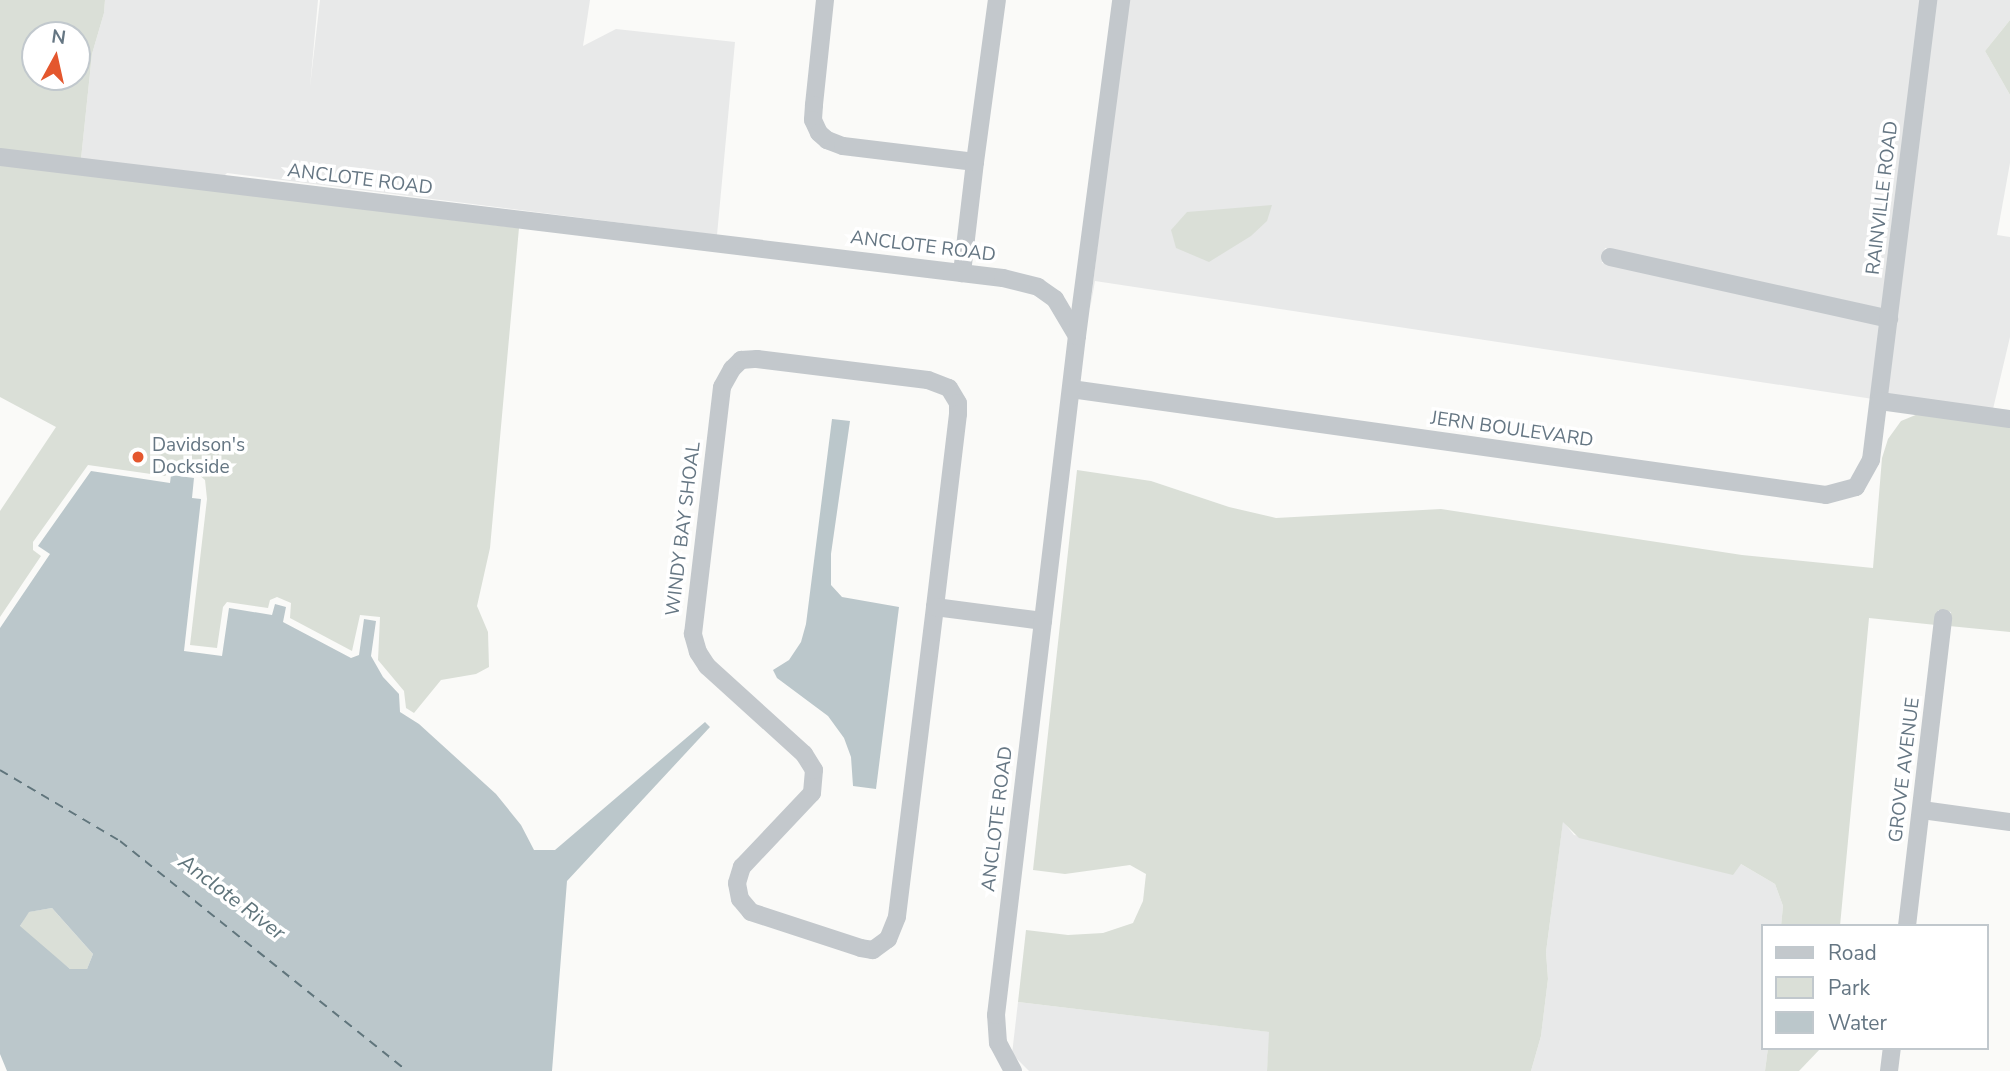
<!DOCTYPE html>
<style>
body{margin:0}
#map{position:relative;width:2010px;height:1071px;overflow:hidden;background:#fafaf8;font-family:"Nunito Sans",sans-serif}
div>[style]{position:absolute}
.built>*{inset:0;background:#e8e9e9}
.green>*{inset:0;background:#dadfd7}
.water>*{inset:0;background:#bbc7cb}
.ferry>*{height:2px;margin-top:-1px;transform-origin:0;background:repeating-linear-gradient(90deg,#60757c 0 9px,transparent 0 16px)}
.minor>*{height:18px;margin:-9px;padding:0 9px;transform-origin:9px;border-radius:9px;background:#c3c8cc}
.dots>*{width:19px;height:19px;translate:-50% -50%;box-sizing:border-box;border:4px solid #fff;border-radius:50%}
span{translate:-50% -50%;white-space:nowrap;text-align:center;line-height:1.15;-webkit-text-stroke:7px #fff;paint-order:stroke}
.street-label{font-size:19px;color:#657683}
.poi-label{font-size:19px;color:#657683}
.left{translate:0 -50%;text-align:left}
.water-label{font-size:21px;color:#60757c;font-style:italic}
.legend{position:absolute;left:1761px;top:924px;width:228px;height:126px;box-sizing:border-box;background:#fff;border:2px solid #c1c8cd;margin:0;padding:9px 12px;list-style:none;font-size:21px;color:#657683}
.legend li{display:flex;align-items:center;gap:14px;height:35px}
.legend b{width:35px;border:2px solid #c1c8cd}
.north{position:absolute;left:21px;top:21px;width:70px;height:70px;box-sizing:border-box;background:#fff;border:2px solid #c1c8cd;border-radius:50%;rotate:8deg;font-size:19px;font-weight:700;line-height:28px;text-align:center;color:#657683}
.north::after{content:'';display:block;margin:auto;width:24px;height:32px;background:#e4572e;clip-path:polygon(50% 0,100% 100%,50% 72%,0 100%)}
</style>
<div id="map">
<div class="built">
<i style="clip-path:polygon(105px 0,318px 0,310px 87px,320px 0,590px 0,583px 46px,616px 29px,735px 42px,717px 235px,227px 173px,224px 176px,81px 159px,92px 54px,104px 13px)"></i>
<i style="clip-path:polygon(1127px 0,2010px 0,2010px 20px,1985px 51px,2010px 95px,2010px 163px,1997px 235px,2010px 237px,2010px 337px,1993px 409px,1887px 395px,1934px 5px,1884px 309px,1605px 248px,1602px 263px,1882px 325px,1873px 399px,1095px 281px,1090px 309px)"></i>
<i style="clip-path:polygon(1563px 821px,1574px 835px,1741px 864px,1775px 884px,1783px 906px,1781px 926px,1763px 926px,1763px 1048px,1768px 1048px,1765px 1071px,1531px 1071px,1541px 1036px,1548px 979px,1546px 952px)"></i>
<i style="clip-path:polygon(1018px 1002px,1270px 1032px,1267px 1071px,1029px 1071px,1012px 1054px)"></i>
</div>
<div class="green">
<i style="clip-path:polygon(evenodd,0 0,105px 0,104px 13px,92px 54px,81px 159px,0 149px,0 0,35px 35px,77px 35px,77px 77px,35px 77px,35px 35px)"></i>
<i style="clip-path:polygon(2010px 20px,2010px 95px,1985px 51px)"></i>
<i style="clip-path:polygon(0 165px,519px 228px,490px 548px,477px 606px,488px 632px,489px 667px,476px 674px,441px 680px,414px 713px,406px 708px,404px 691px,378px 660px,380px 617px,360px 615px,352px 651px,290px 618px,291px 603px,277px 597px,270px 600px,268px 608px,227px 602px,223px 607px,217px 648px,190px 645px,207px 499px,205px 480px,197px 473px,172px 469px,165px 476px,88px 465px,33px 542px,33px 550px,41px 556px,0 617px,0 511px,56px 427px,0 397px)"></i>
<i style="clip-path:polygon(1272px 205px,1267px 221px,1251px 236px,1209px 262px,1176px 248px,1171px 230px,1187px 212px)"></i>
<i style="clip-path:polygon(1918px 414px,2010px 427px,2010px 632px,1949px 626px,1951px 612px,1938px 610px,1936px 625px,1869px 618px,1840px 926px,1781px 926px,1783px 906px,1775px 884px,1741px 864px,1733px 875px,1579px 838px,1563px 822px,1546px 952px,1548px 979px,1541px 1036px,1531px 1071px,1267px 1071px,1269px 1032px,1018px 1002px,1026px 930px,1068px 935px,1103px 933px,1133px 923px,1143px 901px,1146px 874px,1130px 865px,1065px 874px,1033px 870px,1077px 470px,1151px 481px,1229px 507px,1276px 518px,1441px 509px,1742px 555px,1873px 568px,1882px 458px,1888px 439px,1901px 421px)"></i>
<i style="clip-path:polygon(52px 908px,93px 954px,87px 969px,70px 969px,19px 928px,28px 912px)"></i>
<i style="clip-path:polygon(1768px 1048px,1821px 1048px,1799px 1071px,1765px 1071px)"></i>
</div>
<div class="water">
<i style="clip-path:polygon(832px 419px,850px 421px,831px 554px,831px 585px,842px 597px,899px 607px,876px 789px,853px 786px,851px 757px,844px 738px,828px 716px,777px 678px,773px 670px,789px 660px,801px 642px,806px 624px)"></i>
<i style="clip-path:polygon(evenodd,91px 471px,170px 483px,171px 475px,194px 478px,192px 498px,201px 499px,184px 651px,222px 656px,229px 608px,272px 615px,275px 604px,286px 607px,283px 622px,351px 658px,359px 655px,364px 619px,376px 621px,371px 656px,383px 677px,399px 694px,400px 712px,419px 724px,496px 794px,521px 825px,534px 850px,555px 850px,705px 722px,710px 727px,567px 881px,552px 1071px,7px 1071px,0 1054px,0 628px,50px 554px,38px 546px,91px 471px,52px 908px,93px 954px,87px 969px,70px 969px,20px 926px,29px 912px,52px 908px)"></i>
</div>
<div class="ferry">
<i style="left:0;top:770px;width:139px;rotate:30.6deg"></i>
<i style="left:120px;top:841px;width:368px;rotate:38.7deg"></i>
</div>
<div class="minor">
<i style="left:825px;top:0;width:106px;rotate:96deg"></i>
<i style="left:814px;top:105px;width:15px;rotate:94deg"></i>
<i style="left:813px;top:120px;width:14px;rotate:65deg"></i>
<i style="left:819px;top:133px;width:11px;rotate:41deg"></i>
<i style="left:827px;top:140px;width:17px;rotate:21deg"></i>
<i style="left:843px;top:146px;width:133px;rotate:6.9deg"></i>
<i style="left:975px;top:162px;width:112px;rotate:96.7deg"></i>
<i style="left:0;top:157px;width:1010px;rotate:6.88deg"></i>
<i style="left:1003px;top:278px;width:36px;rotate:14deg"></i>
<i style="left:1038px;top:287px;width:21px;rotate:35deg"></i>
<i style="left:1055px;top:299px;width:43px;rotate:59.3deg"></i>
<i style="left:975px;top:162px;width:163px;rotate:-82.3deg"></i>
<i style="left:1610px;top:257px;width:286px;rotate:12.5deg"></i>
<i style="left:1071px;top:389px;width:762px;rotate:7.99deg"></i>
<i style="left:1826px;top:495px;width:31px;rotate:-15deg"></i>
<i style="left:1856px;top:487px;width:31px;rotate:-61deg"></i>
<i style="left:1871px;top:460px;width:464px;rotate:-82.9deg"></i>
<i style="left:1880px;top:401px;width:131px;rotate:7.9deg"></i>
<i style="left:935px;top:607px;width:312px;rotate:97deg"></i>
<i style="left:897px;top:917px;width:24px;rotate:112deg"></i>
<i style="left:888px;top:939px;width:19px;rotate:144deg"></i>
<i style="left:873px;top:950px;width:12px;rotate:-171deg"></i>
<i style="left:861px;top:948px;width:116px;rotate:-161.9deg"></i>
<i style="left:751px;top:912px;width:17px;rotate:-130deg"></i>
<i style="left:740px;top:899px;width:16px;rotate:-101deg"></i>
<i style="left:737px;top:883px;width:17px;rotate:-73deg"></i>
<i style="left:742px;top:867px;width:102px;rotate:-46.6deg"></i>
<i style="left:812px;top:793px;width:23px;rotate:-85deg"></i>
<i style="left:814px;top:770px;width:19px;rotate:-122deg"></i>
<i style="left:804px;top:754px;width:131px;rotate:-137.8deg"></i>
<i style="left:707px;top:666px;width:17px;rotate:-123deg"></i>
<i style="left:698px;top:652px;width:19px;rotate:-106deg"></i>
<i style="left:693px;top:634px;width:249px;rotate:-83.3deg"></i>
<i style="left:722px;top:387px;width:21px;rotate:-61deg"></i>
<i style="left:732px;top:369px;width:13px;rotate:-45deg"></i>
<i style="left:741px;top:360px;width:16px;rotate:-4deg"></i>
<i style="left:757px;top:359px;width:172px;rotate:7deg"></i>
<i style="left:928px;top:380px;width:22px;rotate:21deg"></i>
<i style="left:949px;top:388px;width:17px;rotate:59deg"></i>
<i style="left:958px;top:403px;width:11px;rotate:90deg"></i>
<i style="left:958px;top:414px;width:194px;rotate:96.8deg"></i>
<i style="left:935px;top:607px;width:109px;rotate:7.4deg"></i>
<i style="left:1922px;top:810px;width:89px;rotate:7.8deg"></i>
<i style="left:1907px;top:926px;width:310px;rotate:-83.3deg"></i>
<i style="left:1013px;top:1071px;width:32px;rotate:-118deg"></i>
<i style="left:998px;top:1043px;width:28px;rotate:-94deg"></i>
<i style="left:996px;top:1015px;width:684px;rotate:-83.2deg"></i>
<i style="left:1077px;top:336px;width:339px;rotate:-82.5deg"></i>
<i style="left:1889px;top:1071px;width:23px;rotate:-83deg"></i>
</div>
<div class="dots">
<i style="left:138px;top:457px;background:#e4572e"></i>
</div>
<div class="street-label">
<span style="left:360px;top:180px;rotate:7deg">ANCLOTE ROAD</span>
<span style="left:1883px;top:198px;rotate:-83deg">RAINVILLE ROAD</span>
<span style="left:923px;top:247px;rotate:7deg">ANCLOTE ROAD</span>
<span style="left:1512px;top:430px;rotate:8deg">JERN BOULEVARD</span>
<span style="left:684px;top:529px;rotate:-83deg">WINDY BAY SHOAL</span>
<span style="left:1905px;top:770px;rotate:-83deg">GROVE AVENUE</span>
<span style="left:998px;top:819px;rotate:-83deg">ANCLOTE ROAD</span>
</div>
<div class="poi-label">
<span class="left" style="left:152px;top:457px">Davidson's<br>Dockside</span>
</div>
<div class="water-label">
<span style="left:232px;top:897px;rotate:37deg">Anclote River</span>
</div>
<ul class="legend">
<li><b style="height:9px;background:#c3c8cc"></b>Road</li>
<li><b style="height:19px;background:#dadfd7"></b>Park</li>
<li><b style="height:19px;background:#bbc7cb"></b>Water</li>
</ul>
<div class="north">N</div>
</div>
